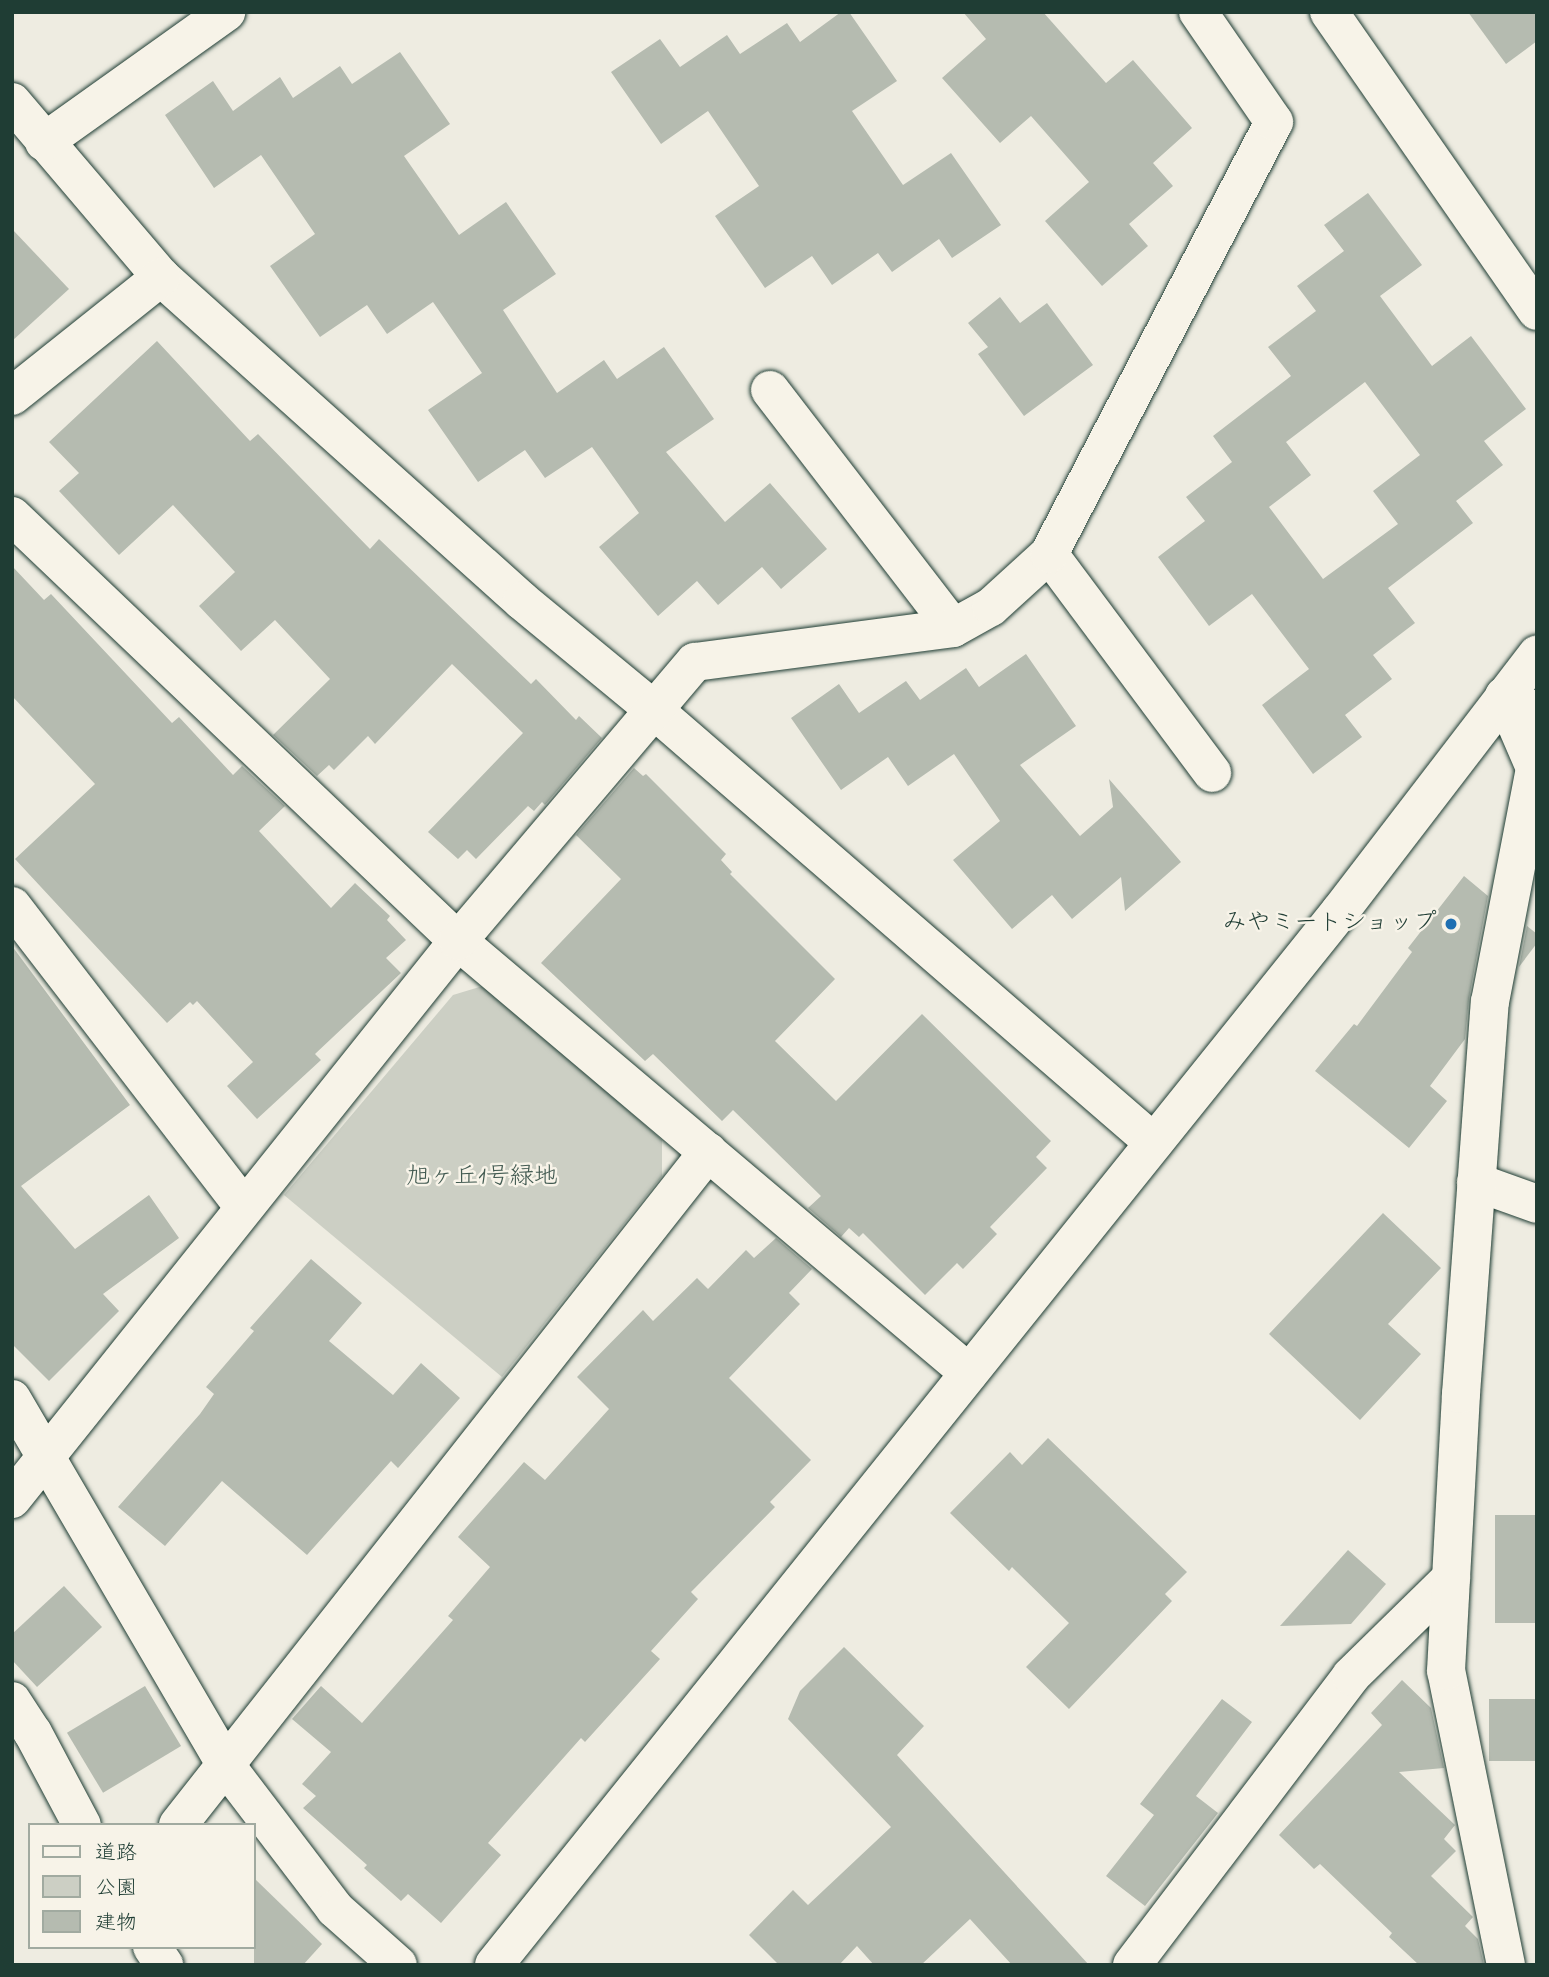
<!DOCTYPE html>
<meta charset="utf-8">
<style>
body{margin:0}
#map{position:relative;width:1549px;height:1977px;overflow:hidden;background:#eeece1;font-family:"Indie Flower","Klee One",sans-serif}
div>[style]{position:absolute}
.green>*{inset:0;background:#cccfc4}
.building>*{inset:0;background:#b5bbb0;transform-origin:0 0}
.roads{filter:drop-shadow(0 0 2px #1f3d34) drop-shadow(0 0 2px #1f3d34)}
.minor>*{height:38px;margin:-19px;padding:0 19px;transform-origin:19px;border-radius:19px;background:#f7f3e8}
.dots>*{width:19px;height:19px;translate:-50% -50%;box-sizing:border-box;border:4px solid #f7f3e8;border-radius:50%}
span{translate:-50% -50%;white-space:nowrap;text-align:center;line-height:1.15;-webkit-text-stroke:5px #f7f3e8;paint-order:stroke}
.poi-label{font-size:24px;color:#1f3d34}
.right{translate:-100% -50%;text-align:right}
.park-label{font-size:24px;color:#425a51}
.frame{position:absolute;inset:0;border:14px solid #1f3d34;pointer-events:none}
.legend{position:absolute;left:28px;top:1823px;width:228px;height:126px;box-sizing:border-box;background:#f7f3e8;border:2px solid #a1aaa0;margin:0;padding:9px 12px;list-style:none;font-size:21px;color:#1f3d34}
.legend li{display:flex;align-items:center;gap:14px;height:35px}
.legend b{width:35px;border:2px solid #a1aaa0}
</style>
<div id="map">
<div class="green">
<i style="clip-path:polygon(486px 985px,662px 1140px,662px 1176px,502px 1377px,284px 1195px,453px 995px)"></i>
</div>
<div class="building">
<i style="clip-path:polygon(841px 12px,849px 12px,897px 81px,852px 111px,903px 185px,951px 153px,1001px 225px,952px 258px,939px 239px,892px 272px,878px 253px,832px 285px,812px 256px,765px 288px,715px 216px,759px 186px,708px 111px,661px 144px,611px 72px,660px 39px,680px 67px,727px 35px,740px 54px,787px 23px,800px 42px)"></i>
<i style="clip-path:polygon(963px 12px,1043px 12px,1106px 83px,1133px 60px,1192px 128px,1153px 163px,1173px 186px,1129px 224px,1148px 246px,1102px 286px,1045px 221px,1089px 182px,1031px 116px,1000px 143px,942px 78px,986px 39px)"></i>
<i style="clip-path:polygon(1468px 12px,1537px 12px,1537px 41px,1506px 64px)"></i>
<i style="clip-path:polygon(400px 52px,450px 124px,404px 156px,459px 235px,506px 202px,556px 274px,503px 310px,557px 393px,604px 360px,617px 379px,664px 347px,714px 419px,666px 452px,725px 522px,770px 483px,827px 549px,781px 589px,762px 567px,718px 605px,697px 581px,658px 616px,599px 547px,639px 513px,592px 447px,545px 478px,525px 450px,478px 482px,428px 410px,482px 373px,433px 302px,387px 334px,367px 305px,320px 337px,270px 266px,315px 234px,261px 155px,214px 188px,165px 115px,213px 81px,233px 111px,280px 77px,293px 98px,340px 66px,352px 84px)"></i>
<i style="clip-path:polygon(evenodd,1368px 193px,1422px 265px,1380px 296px,1432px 366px,1471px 336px,1526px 409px,1484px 441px,1503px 465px,1456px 501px,1473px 523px,1388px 588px,1415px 623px,1373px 655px,1392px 679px,1345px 715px,1362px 737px,1313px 774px,1262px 705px,1309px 669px,1252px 594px,1209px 626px,1158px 557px,1205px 521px,1186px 497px,1232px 462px,1213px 436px,1291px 376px,1268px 347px,1316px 311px,1297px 286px,1344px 251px,1324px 225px,1368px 193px,1365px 382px,1420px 455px,1373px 491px,1398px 524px,1323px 579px,1269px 507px,1311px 475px,1286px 442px,1365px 382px)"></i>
<i style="clip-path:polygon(12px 229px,69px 289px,12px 341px)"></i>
<i style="clip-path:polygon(1000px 297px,1020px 323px,1047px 303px,1093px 365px,1024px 416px,978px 354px,988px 347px,968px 323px)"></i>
<i style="clip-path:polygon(157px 341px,250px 441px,258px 434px,370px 549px,379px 539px,531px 684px,536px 679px,576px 720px,579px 716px,602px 738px,545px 805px,542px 802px,534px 811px,528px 806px,476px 859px,467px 850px,458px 859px,428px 832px,523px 733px,452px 664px,375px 744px,368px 736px,334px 770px,329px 765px,317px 776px,273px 735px,330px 679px,275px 620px,241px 651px,199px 606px,235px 572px,173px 505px,119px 555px,59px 491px,79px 473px,49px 442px)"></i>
<i style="clip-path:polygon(12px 566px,44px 600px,51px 594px,172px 723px,179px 717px,233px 775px,242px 766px,285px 806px,259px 831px,331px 908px,355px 883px,390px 916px,387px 920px,406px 940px,386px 958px,401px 973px,315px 1054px,321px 1060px,257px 1119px,227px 1086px,253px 1062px,197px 1001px,193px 1005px,190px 1002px,167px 1023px,15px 859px,95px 784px,12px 696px)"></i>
<i style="clip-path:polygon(1026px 654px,1076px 726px,1020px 765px,1080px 836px,1113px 807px,1109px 779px,1181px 862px,1125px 911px,1121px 877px,1072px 919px,1052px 895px,1012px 929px,953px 860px,1000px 821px,954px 754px,908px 786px,888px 757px,841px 790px,791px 718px,839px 684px,859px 713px,906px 681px,920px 700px,966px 668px,979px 687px)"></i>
<i style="clip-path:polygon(634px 768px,643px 776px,646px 774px,726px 854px,721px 860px,732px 872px,730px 874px,835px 979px,775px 1041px,836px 1101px,922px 1014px,1051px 1141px,1036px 1157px,1047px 1168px,990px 1227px,997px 1234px,963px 1269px,957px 1263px,925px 1295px,863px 1233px,859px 1237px,849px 1228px,841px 1237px,808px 1208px,821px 1196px,733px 1110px,722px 1121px,653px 1054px,645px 1061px,541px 963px,621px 879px,576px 835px)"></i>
<i style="clip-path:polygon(1464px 876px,1488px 896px,1469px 998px,1465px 1039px,1430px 1086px,1447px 1101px,1409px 1148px,1315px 1071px,1354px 1024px,1357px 1026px,1412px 952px,1408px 948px)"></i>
<i style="clip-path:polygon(1527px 926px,1537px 934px,1537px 943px,1519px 967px)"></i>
<i style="clip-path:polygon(12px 946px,130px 1105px,21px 1186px,75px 1249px,149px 1195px,179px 1238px,103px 1294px,119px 1311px,49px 1381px,12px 1344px)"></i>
<i style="clip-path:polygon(1383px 1213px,1441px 1268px,1388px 1324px,1421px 1354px,1360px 1420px,1269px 1334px)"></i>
<i style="clip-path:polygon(776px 1238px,812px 1269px,789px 1293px,800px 1304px,729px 1378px,811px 1460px,770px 1502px,775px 1507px,691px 1592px,698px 1599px,651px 1651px,660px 1659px,585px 1742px,581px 1738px,488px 1843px,501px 1855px,441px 1923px,408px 1894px,401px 1901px,364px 1868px,367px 1865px,303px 1808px,316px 1796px,302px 1784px,331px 1752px,292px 1719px,321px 1686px,362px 1723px,453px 1620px,448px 1616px,490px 1567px,458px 1537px,524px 1462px,545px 1480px,609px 1409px,577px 1377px,643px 1310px,653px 1321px,697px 1278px,708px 1289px,746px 1250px,754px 1258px)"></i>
<i style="clip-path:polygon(311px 1259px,362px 1303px,329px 1341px,393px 1395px,421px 1363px,460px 1398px,398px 1468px,391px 1461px,307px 1555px,222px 1481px,165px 1546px,118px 1507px,200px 1414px,214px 1394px,206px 1387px,254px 1331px,250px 1328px)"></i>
<i style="clip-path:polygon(1048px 1438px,1187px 1572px,1165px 1594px,1172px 1601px,1069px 1709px,1026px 1667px,1069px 1623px,1012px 1567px,1009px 1571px,950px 1513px,1010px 1452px,1022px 1465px)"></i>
<i style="left:1537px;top:1515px;width:108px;height:42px;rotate:90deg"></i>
<i style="clip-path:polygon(1348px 1550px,1386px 1584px,1351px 1624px,1280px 1626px)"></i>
<i style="clip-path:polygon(64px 1586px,102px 1627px,37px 1687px,12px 1660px,12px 1634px)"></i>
<i style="clip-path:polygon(844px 1647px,924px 1726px,897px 1755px,1089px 1965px,1012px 1965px,970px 1919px,921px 1965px,874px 1965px,857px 1946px,839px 1965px,779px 1965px,749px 1935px,793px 1890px,808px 1905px,891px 1827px,788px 1719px,800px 1691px)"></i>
<i style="clip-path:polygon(1402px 1680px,1431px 1708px,1444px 1768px,1399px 1772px,1455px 1825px,1444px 1839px,1456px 1851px,1431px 1876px,1473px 1917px,1465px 1926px,1478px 1939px,1484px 1965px,1419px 1965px,1389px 1937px,1392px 1933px,1320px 1864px,1314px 1869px,1279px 1835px,1382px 1725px,1371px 1713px)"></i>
<i style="left:145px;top:1686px;width:70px;height:91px;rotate:59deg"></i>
<i style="clip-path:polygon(1222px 1699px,1252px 1722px,1196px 1796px,1218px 1813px,1145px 1906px,1106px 1876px,1154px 1815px,1140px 1804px)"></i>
<i style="left:1537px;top:1699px;width:62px;height:48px;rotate:90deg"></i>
<i style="clip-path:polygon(254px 1878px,322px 1944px,303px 1965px,254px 1965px)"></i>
</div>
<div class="roads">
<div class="minor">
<i style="left:1329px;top:12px;width:364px;rotate:55.2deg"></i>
<i style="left:12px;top:102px;width:230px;rotate:49.6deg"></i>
<i style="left:161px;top:277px;width:485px;rotate:41.9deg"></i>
<i style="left:522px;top:601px;width:171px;rotate:39.5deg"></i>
<i style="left:654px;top:710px;width:661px;rotate:40.89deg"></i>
<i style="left:44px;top:142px;width:224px;rotate:-35.5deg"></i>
<i style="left:770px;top:390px;width:300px;rotate:52.4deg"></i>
<i style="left:12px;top:396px;width:191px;rotate:-38.6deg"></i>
<i style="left:12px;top:516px;width:616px;rotate:43.62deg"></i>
<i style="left:458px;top:941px;width:669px;rotate:40.21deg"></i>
<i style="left:1049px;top:554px;width:273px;rotate:53.3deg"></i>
<i style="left:12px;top:906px;width:380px;rotate:52.4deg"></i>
<i style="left:1476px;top:1182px;width:65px;rotate:19.8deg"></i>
<i style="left:12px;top:1399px;width:426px;rotate:59.7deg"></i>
<i style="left:227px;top:1767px;width:178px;rotate:52.7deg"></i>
<i style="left:335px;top:1909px;width:84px;rotate:41.6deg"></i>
<i style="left:12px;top:1499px;width:714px;rotate:-51.37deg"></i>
<i style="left:458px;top:941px;width:366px;rotate:-49.7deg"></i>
<i style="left:695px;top:662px;width:260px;rotate:-7.5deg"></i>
<i style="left:953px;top:628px;width:43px;rotate:-28.9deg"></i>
<i style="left:991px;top:607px;width:79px;rotate:-42.4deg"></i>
<i style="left:1049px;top:554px;width:487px;rotate:-62.5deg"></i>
<i style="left:1274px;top:122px;width:134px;rotate:-124.6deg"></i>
<i style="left:12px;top:1701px;width:38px;rotate:57deg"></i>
<i style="left:33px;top:1733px;width:104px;rotate:62deg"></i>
<i style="left:178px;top:1825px;width:857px;rotate:-51.78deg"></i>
<i style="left:152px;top:1947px;width:22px;rotate:56deg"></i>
<i style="left:494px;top:1965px;width:1353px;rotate:-51.24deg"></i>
<i style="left:1341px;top:910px;width:322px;rotate:-52.5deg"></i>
<i style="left:1132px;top:1965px;width:363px;rotate:-52.8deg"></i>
<i style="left:1351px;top:1676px;width:140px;rotate:-44.4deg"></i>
<i style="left:1506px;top:1965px;width:300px;rotate:-101.5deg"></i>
<i style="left:1446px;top:1671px;width:277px;rotate:-86.9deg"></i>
<i style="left:1461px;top:1394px;width:393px;rotate:-85.8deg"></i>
<i style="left:1490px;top:1002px;width:238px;rotate:-79.1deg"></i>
<i style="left:1535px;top:768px;width:78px;rotate:-113.3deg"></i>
<i style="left:1504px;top:696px;width:37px;rotate:26deg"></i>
</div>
</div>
<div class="dots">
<i style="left:1451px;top:924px;background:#1f6fb2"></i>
</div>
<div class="poi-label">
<span class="right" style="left:1437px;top:924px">みやミートショップ</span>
</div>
<div class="park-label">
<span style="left:482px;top:1178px">旭ヶ丘1号緑地</span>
</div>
<div class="frame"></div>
<ul class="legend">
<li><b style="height:9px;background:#f7f3e8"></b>道路</li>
<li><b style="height:19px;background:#cccfc4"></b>公園</li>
<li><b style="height:19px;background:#b5bbb0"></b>建物</li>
</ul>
</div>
